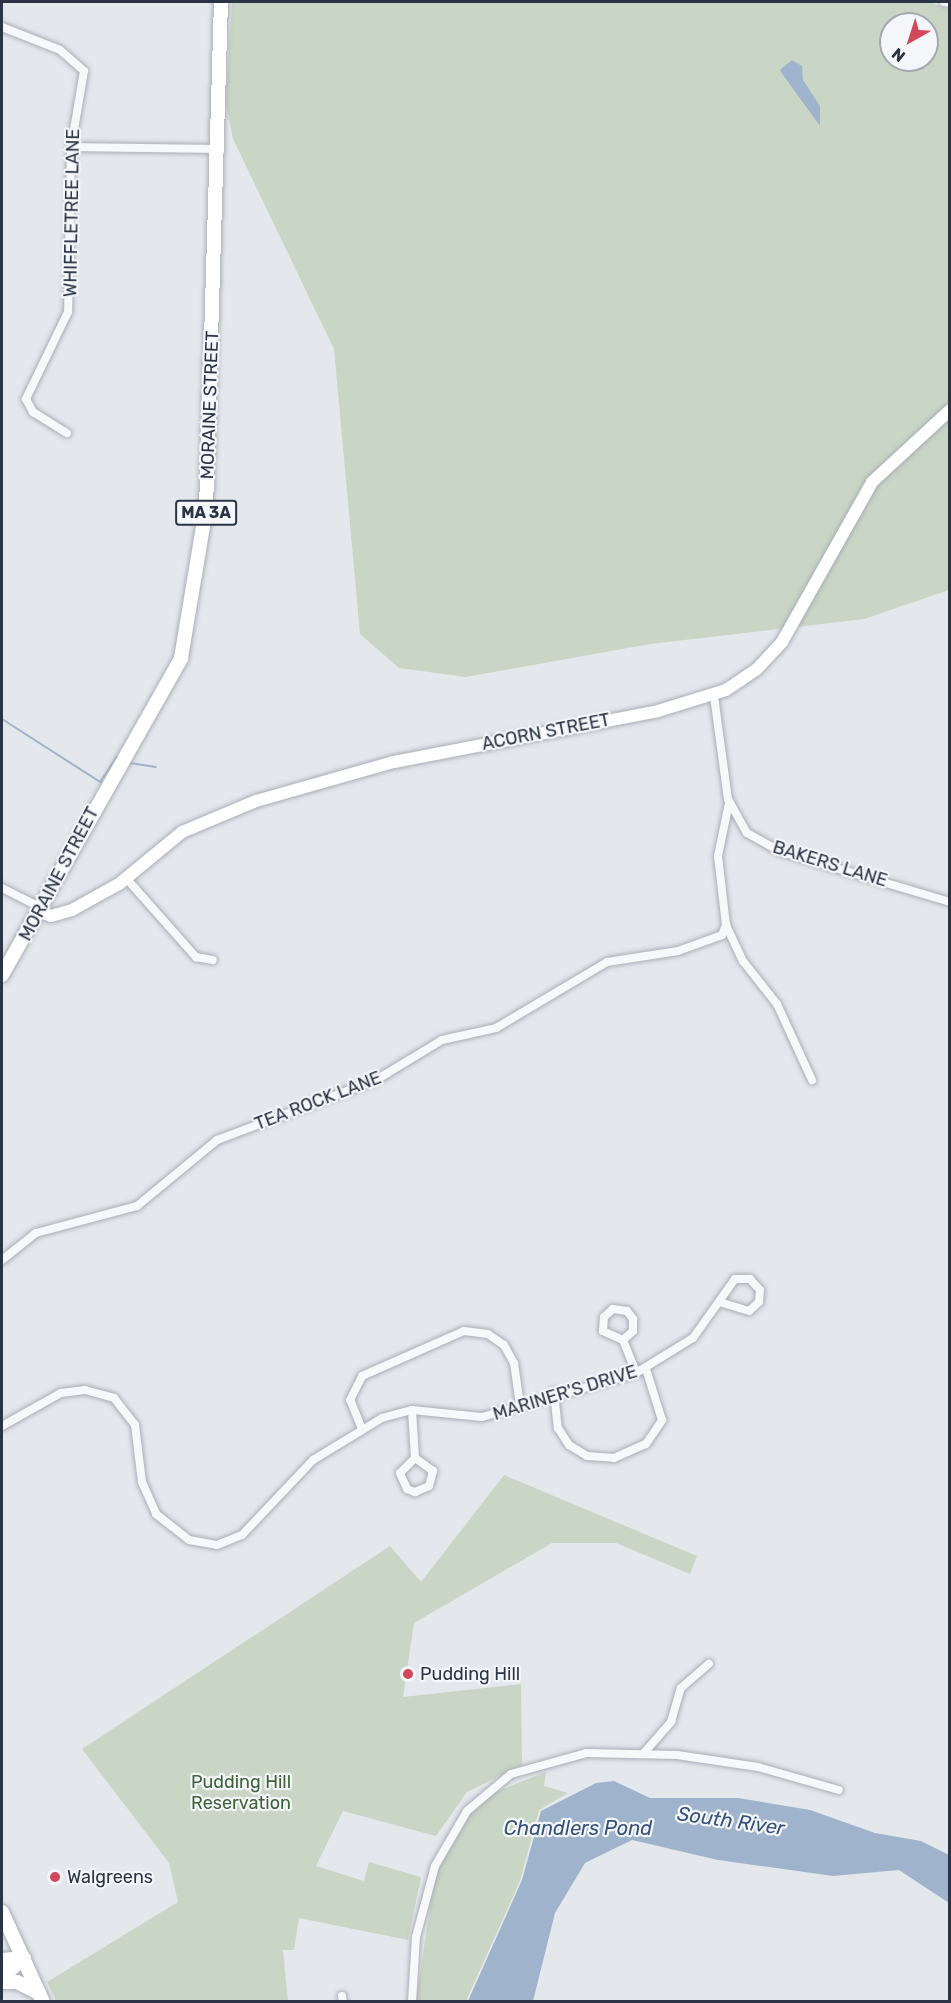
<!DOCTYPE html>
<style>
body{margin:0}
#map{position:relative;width:951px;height:2003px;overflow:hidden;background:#e4e7ec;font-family:Rubik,sans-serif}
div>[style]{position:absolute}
.green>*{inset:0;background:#c9d6c5}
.water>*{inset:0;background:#9fb4cc}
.stream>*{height:2px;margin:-1px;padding:0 1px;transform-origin:1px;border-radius:1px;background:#9fb4cc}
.roads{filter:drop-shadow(0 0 2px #a9aeb7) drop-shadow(0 0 2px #a9aeb7)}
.street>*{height:8px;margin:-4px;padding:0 4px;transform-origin:4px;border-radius:4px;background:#f7f8fa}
.secondary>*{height:12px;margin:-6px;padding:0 6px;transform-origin:6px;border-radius:6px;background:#fff}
.primary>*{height:14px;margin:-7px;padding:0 7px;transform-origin:7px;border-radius:7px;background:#fff}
.dots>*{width:16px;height:16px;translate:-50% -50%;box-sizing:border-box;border:3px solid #f4f6f9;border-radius:50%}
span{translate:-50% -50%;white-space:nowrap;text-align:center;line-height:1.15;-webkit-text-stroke:4.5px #f4f6f9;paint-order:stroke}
.shield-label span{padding:2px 4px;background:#f4f6f9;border:2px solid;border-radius:4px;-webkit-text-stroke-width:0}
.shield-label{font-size:16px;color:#2b3445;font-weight:700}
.street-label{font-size:18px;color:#2b3445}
.poi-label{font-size:18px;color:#2b3445}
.left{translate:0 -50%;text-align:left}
.park-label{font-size:18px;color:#3f6138}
.water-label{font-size:20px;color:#34527a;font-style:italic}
.frame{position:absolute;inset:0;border:3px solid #2b3445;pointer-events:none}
.north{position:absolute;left:879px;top:12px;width:60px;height:60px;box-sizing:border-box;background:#f4f6f9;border:2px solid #a4a8b1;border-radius:50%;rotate:219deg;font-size:16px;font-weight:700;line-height:24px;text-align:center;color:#2b3445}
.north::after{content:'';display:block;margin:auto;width:21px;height:27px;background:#d1495b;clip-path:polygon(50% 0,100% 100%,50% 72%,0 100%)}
</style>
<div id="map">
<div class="green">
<i style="clip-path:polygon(evenodd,232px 2px,931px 2px,949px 10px,949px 590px,864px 619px,650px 644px,466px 677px,399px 668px,360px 634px,334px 349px,233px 139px,226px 103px,232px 2px,891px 24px,927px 24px,927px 60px,891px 60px,891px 24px)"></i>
<i style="clip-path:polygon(504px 1475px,697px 1556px,690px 1574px,616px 1543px,552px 1543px,414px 1623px,403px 1697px,521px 1684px,522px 1765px,467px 1792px,436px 1836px,343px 1811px,316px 1866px,364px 1881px,369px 1862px,421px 1877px,408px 1940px,299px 1918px,294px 1950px,283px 1950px,288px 2001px,56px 2001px,47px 1982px,178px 1902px,169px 1863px,82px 1749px,390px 1546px,421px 1582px)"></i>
<i style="clip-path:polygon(546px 1772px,544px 1786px,568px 1793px,539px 1810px,520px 1881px,466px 2001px,416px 2002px,435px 1874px,465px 1817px,485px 1796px)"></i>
</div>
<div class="water">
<i style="clip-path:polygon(792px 60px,802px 66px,803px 80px,820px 106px,820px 126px,783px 75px,780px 70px)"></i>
<i style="clip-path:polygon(614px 1781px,650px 1798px,738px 1798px,810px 1810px,875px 1833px,921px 1841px,949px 1855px,949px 1903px,899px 1870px,833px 1876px,718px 1860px,632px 1840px,585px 1863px,555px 1913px,533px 2001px,468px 2001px,522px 1880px,541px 1811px,596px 1783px)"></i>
</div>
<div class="stream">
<i style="left:2px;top:719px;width:117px;rotate:32.7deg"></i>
<i style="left:100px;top:782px;width:30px;rotate:-56deg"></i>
<i style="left:130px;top:763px;width:26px;rotate:9deg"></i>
</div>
<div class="roads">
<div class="street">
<i style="left:944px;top:2px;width:6px;rotate:9deg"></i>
<i style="left:2px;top:27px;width:62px;rotate:21.6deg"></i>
<i style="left:60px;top:50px;width:32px;rotate:41deg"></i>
<i style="left:84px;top:71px;width:77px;rotate:99.7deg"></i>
<i style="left:71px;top:147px;width:165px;rotate:91deg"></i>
<i style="left:68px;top:312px;width:97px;rotate:115.8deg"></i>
<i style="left:26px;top:399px;width:15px;rotate:62deg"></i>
<i style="left:33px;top:412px;width:40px;rotate:32deg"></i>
<i style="left:71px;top:147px;width:145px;rotate:0.8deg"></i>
<i style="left:714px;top:696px;width:104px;rotate:82.3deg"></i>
<i style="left:728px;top:799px;width:39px;rotate:61deg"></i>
<i style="left:747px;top:833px;width:37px;rotate:29deg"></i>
<i style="left:779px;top:851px;width:178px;rotate:16.6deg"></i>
<i style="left:126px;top:878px;width:106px;rotate:48.5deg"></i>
<i style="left:196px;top:957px;width:17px;rotate:10deg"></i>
<i style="left:2px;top:888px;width:42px;rotate:26.6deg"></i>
<i style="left:726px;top:925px;width:40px;rotate:65deg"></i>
<i style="left:743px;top:961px;width:55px;rotate:51.7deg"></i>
<i style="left:777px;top:1004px;width:84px;rotate:65.3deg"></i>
<i style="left:2px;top:1260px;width:43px;rotate:-38.5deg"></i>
<i style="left:36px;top:1233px;width:105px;rotate:-15deg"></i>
<i style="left:137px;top:1206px;width:104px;rotate:-39.5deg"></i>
<i style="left:217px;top:1140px;width:170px;rotate:-20.7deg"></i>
<i style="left:376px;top:1080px;width:77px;rotate:-31.2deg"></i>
<i style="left:442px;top:1040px;width:55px;rotate:-12.5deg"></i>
<i style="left:496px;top:1028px;width:129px;rotate:-30.7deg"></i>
<i style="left:607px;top:962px;width:72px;rotate:-8.8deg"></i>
<i style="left:678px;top:951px;width:47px;rotate:-20deg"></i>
<i style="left:722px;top:935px;width:11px;rotate:-68deg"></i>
<i style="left:726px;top:925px;width:69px;rotate:-96.6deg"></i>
<i style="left:718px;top:856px;width:54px;rotate:-78.3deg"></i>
<i style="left:623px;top:1340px;width:22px;rotate:-156deg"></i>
<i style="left:603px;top:1331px;width:14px;rotate:-86deg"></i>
<i style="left:604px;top:1317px;width:12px;rotate:-42deg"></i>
<i style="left:613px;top:1309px;width:14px;rotate:8deg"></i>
<i style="left:627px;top:1311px;width:10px;rotate:53deg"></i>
<i style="left:633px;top:1319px;width:12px;rotate:90deg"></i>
<i style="left:633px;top:1331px;width:13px;rotate:138deg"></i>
<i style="left:623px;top:1340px;width:35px;rotate:68deg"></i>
<i style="left:554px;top:1392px;width:36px;rotate:84deg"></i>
<i style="left:558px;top:1428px;width:20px;rotate:57deg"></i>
<i style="left:569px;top:1445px;width:21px;rotate:31deg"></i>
<i style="left:587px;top:1456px;width:27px;rotate:4deg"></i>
<i style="left:614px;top:1458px;width:35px;rotate:-24deg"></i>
<i style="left:646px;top:1444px;width:29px;rotate:-56deg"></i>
<i style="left:662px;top:1420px;width:53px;rotate:-107.4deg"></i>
<i style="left:412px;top:1410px;width:48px;rotate:86.4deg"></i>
<i style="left:415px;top:1458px;width:21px;rotate:135deg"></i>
<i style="left:400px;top:1473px;width:17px;rotate:66deg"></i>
<i style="left:407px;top:1489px;width:9px;rotate:21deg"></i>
<i style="left:415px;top:1492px;width:15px;rotate:-23deg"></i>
<i style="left:429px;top:1486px;width:16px;rotate:-75deg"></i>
<i style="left:433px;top:1471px;width:22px;rotate:-144deg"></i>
<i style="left:2px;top:1426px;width:68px;rotate:-29.2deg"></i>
<i style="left:61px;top:1393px;width:24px;rotate:-7deg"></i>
<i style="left:85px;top:1390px;width:30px;rotate:15deg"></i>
<i style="left:114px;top:1398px;width:34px;rotate:52deg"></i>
<i style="left:135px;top:1425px;width:57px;rotate:83deg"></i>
<i style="left:142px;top:1482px;width:35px;rotate:66deg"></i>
<i style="left:156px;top:1514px;width:42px;rotate:38.2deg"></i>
<i style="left:189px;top:1540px;width:28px;rotate:10deg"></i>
<i style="left:217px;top:1545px;width:27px;rotate:-22deg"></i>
<i style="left:242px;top:1535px;width:103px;rotate:-46.6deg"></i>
<i style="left:313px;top:1460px;width:81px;rotate:-31.3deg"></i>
<i style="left:382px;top:1418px;width:31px;rotate:-15deg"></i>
<i style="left:412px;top:1410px;width:70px;rotate:5.7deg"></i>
<i style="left:482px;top:1417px;width:160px;rotate:-15.9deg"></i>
<i style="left:636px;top:1373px;width:67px;rotate:-31.6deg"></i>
<i style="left:693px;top:1338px;width:72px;rotate:-54.6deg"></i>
<i style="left:735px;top:1279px;width:15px"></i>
<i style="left:750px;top:1279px;width:15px;rotate:48deg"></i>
<i style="left:760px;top:1290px;width:12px;rotate:95deg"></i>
<i style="left:759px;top:1302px;width:13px;rotate:138deg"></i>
<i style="left:749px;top:1311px;width:30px;rotate:-163deg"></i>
<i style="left:362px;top:1429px;width:31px;rotate:-112deg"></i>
<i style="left:350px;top:1400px;width:27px;rotate:-63deg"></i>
<i style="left:362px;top:1376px;width:111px;rotate:-23.8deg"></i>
<i style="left:464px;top:1331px;width:24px;rotate:7deg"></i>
<i style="left:488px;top:1334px;width:19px;rotate:35deg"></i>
<i style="left:504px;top:1345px;width:21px;rotate:61deg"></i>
<i style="left:514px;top:1363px;width:42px;rotate:81.9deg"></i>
<i style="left:643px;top:1754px;width:43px;rotate:-48.8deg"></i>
<i style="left:671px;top:1722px;width:35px;rotate:-74deg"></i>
<i style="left:681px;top:1688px;width:37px;rotate:-41deg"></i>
<i style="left:342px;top:1996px;width:6px;rotate:81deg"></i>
<i style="left:412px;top:2002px;width:65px;rotate:-86.5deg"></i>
<i style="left:416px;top:1937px;width:73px;rotate:-75deg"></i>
<i style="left:435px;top:1866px;width:64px;rotate:-59.8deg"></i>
<i style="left:467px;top:1811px;width:57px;rotate:-40.1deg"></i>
<i style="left:511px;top:1774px;width:78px;rotate:-15.6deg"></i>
<i style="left:586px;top:1753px;width:91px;rotate:1.3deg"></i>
<i style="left:677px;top:1755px;width:82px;rotate:8.4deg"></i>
<i style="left:758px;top:1767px;width:84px;rotate:15.9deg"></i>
</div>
<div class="secondary">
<i style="left:38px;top:911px;width:14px;rotate:21deg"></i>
<i style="left:51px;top:916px;width:22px;rotate:-16deg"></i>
<i style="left:72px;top:910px;width:54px;rotate:-29deg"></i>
<i style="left:119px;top:884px;width:82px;rotate:-39.5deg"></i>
<i style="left:182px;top:832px;width:80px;rotate:-22.7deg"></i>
<i style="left:256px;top:801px;width:143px;rotate:-15.8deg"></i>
<i style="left:394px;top:762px;width:269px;rotate:-10.9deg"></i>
<i style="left:658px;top:711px;width:71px;rotate:-17.2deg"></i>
<i style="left:726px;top:690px;width:37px;rotate:-34deg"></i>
<i style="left:757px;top:669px;width:37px;rotate:-47deg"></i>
<i style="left:782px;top:642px;width:184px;rotate:-60.6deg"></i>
<i style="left:872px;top:482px;width:106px;rotate:-42.7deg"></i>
</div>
<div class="primary">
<i style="left:2px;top:975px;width:364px;rotate:-60.5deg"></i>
<i style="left:181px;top:658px;width:151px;rotate:-80.5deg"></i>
<i style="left:206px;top:509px;width:507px;rotate:-88.31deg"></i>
<i style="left:2px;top:1912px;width:99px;rotate:65.5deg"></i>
<i style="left:2px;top:1960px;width:22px;rotate:-5deg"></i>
<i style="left:2px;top:1977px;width:29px;rotate:-41deg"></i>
<i style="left:2px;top:1982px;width:15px"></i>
<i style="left:17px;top:1982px;width:25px;rotate:27deg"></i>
</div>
</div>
<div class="dots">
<i style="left:408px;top:1674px;background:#d1495b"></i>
<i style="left:55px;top:1877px;background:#d1495b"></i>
</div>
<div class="shield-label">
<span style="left:206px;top:513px">MA 3A</span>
</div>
<div class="street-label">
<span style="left:72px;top:213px;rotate:-89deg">WHIFFLETREE LANE</span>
<span style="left:210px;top:405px;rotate:-88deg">MORAINE STREET</span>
<span style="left:546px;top:732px;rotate:-11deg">ACORN STREET</span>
<span style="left:830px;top:864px;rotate:17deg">BAKERS LANE</span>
<span style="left:59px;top:874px;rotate:-62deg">MORAINE STREET</span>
<span style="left:318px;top:1101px;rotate:-21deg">TEA ROCK LANE</span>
<span style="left:565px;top:1393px;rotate:-17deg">MARINER'S DRIVE</span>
</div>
<div class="poi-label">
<span class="left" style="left:420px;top:1674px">Pudding Hill</span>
<span class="left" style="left:67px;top:1877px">Walgreens</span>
</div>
<div class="park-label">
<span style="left:241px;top:1793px">Pudding Hill<br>Reservation</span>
</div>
<div class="water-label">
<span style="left:731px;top:1821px;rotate:8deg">South River</span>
<span style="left:578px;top:1828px">Chandlers Pond</span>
</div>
<div class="frame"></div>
<div class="north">N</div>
</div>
